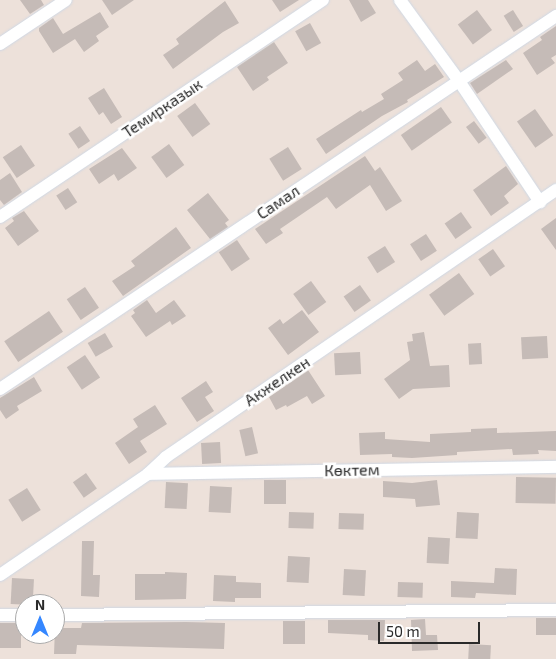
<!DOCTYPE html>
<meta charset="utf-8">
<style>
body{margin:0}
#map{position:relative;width:556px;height:659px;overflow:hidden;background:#ede1da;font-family:"Exo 2",sans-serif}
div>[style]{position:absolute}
.building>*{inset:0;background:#c5bbb7;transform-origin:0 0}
.roads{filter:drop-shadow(0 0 1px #cfd8e4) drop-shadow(0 0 1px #cfd8e4)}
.street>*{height:12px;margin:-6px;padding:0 6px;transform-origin:6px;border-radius:6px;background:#fff}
span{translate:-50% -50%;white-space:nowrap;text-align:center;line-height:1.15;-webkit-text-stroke:5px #fff;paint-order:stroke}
.street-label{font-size:16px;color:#2a2a2a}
.north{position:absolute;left:15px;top:594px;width:50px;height:50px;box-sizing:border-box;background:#fff;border:1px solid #aaa;border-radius:50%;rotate:0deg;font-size:14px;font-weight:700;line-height:20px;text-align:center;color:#2a2a2a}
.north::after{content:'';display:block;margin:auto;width:18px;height:22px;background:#3587ff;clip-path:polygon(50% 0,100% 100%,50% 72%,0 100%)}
.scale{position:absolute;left:378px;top:622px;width:102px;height:22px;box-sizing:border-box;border:2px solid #2a2a2a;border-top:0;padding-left:6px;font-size:15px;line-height:18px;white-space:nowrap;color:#2a2a2a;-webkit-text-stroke:4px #fff;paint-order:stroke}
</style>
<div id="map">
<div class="building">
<i style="clip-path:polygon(20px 0,41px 0,44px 5px,30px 14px)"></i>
<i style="clip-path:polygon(102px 0,134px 0,112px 15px)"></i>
<i style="clip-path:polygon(272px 0,299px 0,280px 12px)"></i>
<i style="clip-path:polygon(349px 0,368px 0,376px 13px,361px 22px)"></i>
<i style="clip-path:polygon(225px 1px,239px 23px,223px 32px,173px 69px,163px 55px,179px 44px,176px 39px)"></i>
<i style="left:477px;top:10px;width:25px;height:24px;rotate:53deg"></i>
<i style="left:513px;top:10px;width:19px;height:11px;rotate:58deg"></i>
<i style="clip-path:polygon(100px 12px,109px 27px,96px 36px,99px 41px,84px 52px,75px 39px,53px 53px,39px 31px,39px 28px,53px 18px,63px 34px)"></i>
<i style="left:310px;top:23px;width:23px;height:17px;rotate:61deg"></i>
<i style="clip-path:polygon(556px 26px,556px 55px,551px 58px,555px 63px,537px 75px,523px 53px,542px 40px,540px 37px)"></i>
<i style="clip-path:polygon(274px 42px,288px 63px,267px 77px,269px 80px,253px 91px,237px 67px)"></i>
<i style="clip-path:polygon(417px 60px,425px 71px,435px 64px,444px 77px,407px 100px,408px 102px,382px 116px,326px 154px,316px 139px,361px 110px,362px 112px,384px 99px,381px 94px,403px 80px,398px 73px)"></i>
<i style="clip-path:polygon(506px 60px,513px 69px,477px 94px,470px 83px)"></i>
<i style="clip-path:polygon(104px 88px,122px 117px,111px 124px,103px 112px,99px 115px,88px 98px)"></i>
<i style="left:195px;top:103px;width:26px;height:22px;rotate:54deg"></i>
<i style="left:441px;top:107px;width:19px;height:49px;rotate:55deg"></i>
<i style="left:535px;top:109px;width:32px;height:22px;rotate:55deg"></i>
<i style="left:474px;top:121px;width:21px;height:10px;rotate:53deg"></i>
<i style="left:80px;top:126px;width:18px;height:14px;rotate:56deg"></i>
<i style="left:169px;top:144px;width:26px;height:22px;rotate:54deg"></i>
<i style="left:21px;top:145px;width:25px;height:22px;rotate:56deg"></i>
<i style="left:288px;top:147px;width:26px;height:22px;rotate:58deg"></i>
<i style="clip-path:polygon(122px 148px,137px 168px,118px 181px,114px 174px,99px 184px,89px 169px)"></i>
<i style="clip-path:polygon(365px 156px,375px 171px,380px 167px,402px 201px,386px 211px,370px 185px,336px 209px,327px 197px,280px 229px,283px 233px,266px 244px,255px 229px)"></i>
<i style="clip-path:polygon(506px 166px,518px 184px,504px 196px,509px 203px,491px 216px,473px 190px)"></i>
<i style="clip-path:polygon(10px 173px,22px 192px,4px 205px,0 200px,0 180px)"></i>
<i style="left:68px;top:188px;width:17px;height:14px;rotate:57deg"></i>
<i style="clip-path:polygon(208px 193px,229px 220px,225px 223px,228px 227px,210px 239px,187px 210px)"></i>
<i style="clip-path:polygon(24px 211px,39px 231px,18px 246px,5px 228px,14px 221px,12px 218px)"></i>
<i style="left:461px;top:212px;width:19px;height:20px;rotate:55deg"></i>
<i style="clip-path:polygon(556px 218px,556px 250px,541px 229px)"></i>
<i style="clip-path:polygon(176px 227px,191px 248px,123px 296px,112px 281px,135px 266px,131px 261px)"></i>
<i style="left:426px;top:234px;width:20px;height:19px;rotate:57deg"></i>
<i style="left:237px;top:240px;width:23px;height:22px;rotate:56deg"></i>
<i style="left:385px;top:246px;width:19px;height:21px;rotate:58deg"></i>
<i style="left:493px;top:249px;width:21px;height:18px;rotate:55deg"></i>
<i style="left:459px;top:273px;width:26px;height:37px;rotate:54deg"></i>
<i style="left:311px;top:281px;width:26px;height:22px;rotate:54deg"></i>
<i style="left:360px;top:285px;width:19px;height:20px;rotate:55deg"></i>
<i style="left:85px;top:287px;width:25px;height:22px;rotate:56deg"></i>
<i style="clip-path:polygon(147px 300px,156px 313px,174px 300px,186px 316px,172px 325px,170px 321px,146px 337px,131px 316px,135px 313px,133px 310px)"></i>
<i style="clip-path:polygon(302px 310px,319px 332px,288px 355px,268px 328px,280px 319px,283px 324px)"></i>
<i style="left:49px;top:311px;width:25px;height:54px;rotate:56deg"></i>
<i style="clip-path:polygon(424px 332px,430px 366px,449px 365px,450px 387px,413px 389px,399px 399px,384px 379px,410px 360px,407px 342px,413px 341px,412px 334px)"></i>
<i style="left:105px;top:333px;width:16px;height:20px;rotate:60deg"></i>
<i style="left:547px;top:336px;width:22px;height:26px;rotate:87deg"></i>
<i style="left:481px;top:343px;width:21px;height:13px;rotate:87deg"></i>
<i style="left:360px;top:352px;width:22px;height:26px;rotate:87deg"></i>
<i style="left:85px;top:355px;width:27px;height:22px;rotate:56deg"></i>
<i style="clip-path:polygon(308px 370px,325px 396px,312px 404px,307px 396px,287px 407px,286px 405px,276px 410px,269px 397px)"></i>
<i style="clip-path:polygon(34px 377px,42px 391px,17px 406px,19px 410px,6px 419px,0 410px,0 398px)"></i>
<i style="clip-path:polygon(206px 381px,213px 392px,205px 397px,214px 411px,197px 422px,181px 398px)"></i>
<i style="clip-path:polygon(155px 405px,167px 424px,140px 441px,147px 452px,129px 464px,115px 443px,138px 427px,133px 419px)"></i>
<i style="left:252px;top:427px;width:27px;height:13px;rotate:77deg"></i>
<i style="clip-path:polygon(497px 428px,497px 433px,556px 431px,556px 451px,538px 450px,539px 454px,513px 455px,512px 449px,457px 452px,457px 455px,412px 458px,392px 457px,392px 454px,360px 455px,359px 433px,385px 432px,385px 439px,430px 442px,430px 434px,471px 432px,471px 429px)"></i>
<i style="left:220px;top:442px;width:21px;height:19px;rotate:87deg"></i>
<i style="left:86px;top:473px;width:19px;height:16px;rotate:55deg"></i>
<i style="left:516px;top:477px;width:40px;height:26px;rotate:1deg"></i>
<i style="left:264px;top:480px;width:22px;height:24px"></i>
<i style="clip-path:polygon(437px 480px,440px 505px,416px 507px,415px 499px,383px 497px,383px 481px,412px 483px)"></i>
<i style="left:166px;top:482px;width:22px;height:26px;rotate:3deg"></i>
<i style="left:210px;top:486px;width:22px;height:26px;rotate:3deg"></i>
<i style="left:27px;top:488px;width:26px;height:22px;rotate:58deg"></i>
<i style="left:289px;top:512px;width:25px;height:16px;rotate:2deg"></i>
<i style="left:457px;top:512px;width:22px;height:26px;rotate:3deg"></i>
<i style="left:339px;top:513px;width:25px;height:16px;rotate:2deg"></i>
<i style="left:428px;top:537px;width:22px;height:26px;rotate:3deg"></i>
<i style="clip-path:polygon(82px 541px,94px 541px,93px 575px,100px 575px,99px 597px,81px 596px)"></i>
<i style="left:288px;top:556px;width:22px;height:26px;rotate:3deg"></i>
<i style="clip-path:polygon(495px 568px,517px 569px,516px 595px,476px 593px,475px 598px,451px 597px,451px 581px,494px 583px)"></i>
<i style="left:344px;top:569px;width:22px;height:26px;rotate:3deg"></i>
<i style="clip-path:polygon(165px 572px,187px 573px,186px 599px,135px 600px,135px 574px,165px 574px)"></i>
<i style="clip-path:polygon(214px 575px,236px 576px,236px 582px,261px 583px,261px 598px,235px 598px,235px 602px,213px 601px)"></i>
<i style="left:12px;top:578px;width:22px;height:26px;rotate:3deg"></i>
<i style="left:398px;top:582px;width:25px;height:15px;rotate:2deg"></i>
<i style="left:536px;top:618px;width:20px;height:17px"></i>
<i style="clip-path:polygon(425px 619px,426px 635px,437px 635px,438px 650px,412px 651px,411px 620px)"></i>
<i style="clip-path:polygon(328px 620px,385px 620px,384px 641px,368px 640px,368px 635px,328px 633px)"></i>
<i style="left:283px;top:621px;width:22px;height:23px"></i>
<i style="clip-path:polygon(186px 622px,225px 623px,224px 649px,77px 645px,76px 654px,54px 654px,55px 628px,81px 628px,82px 623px)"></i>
<i style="left:0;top:623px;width:21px;height:25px"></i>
<i style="left:469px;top:644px;width:22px;height:15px;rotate:3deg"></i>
</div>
<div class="roads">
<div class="street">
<i style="left:400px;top:0;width:100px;rotate:53.9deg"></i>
<i style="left:459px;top:81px;width:146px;rotate:56.2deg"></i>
<i style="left:0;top:44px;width:79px;rotate:-33.7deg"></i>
<i style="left:0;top:217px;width:389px;rotate:-33.9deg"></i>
<i style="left:0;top:389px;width:670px;rotate:-33.86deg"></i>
<i style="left:148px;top:474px;width:408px;rotate:-1deg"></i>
<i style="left:0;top:575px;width:179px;rotate:-34.3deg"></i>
<i style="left:148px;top:474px;width:25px;rotate:-43deg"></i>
<i style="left:166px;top:457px;width:473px;rotate:-34.4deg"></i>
<i style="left:0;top:615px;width:25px"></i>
<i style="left:55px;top:615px;width:501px;rotate:-0.57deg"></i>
</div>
</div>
<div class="street-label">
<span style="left:162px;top:108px;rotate:-34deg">Темирказык</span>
<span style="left:278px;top:202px;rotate:-34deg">Самал</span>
<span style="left:277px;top:381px;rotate:-34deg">Акжелкен</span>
<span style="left:352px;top:470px;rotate:-1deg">Көктем</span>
</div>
<div class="north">N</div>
<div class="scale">50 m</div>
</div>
